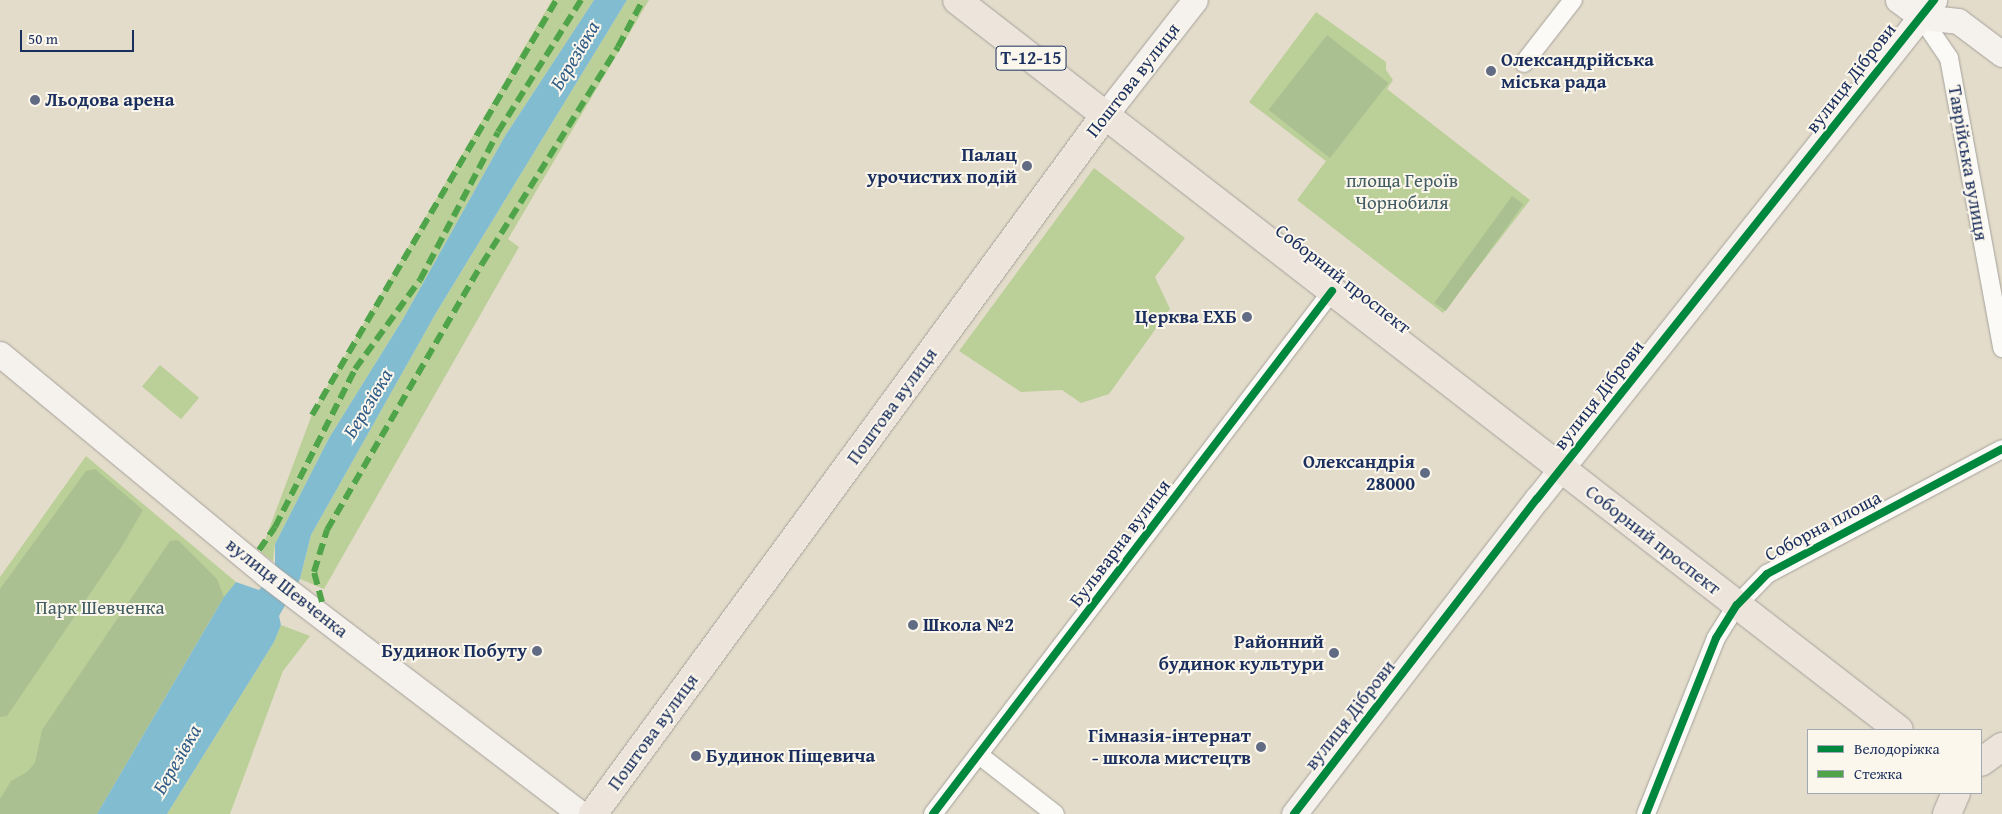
<!DOCTYPE html>
<meta charset="utf-8">
<style>
body{margin:0}
#map{position:relative;width:2002px;height:814px;overflow:hidden;background:#e4dcca;font-family:"Gentium Book Plus",serif}
div>[style]{position:absolute}
.green>*{inset:0;background:#bbcf98;transform-origin:0 0}
.forest>*{inset:0;background:#aac091;transform-origin:0 0}
.water>*{inset:0;background:#81bcd0}
.roads{filter:drop-shadow(0 0 1px #a3a19c) drop-shadow(0 0 1px #a3a19c)}
.street>*{height:18px;margin:-9px;padding:0 9px;transform-origin:9px;border-radius:9px;background:#fbfaf7}
.secondary>*{height:25px;margin:-12.5px;padding:0 12.5px;transform-origin:12.5px;border-radius:12.5px;background:#f5f1ed}
.primary>*{height:28px;margin:-14px;padding:0 14px;transform-origin:14px;border-radius:14px;background:#ede4dc}
.highway>*{height:28px;margin:-14px;padding:0 14px;transform-origin:14px;border-radius:14px;background:#ede4dc}
.quiet>*{height:6px;margin-top:-3px;transform-origin:0;background:repeating-linear-gradient(90deg,#4fa44a 0 12px,transparent 0 18px)}
.cycleway>*{height:8px;margin:-4px;padding:0 4px;transform-origin:4px;border-radius:4px;background:#00873e}
.dots>*{width:14px;height:14px;translate:-50% -50%;box-sizing:border-box;border:2px solid #fbf7ec;border-radius:50%}
span{translate:-50% -50%;white-space:nowrap;text-align:center;line-height:1.15;-webkit-text-stroke:4px #fbf7ec;paint-order:stroke}
.shield-label span{padding:1px 4px;background:#fbf7ec;border:1px solid;border-radius:4px;-webkit-text-stroke-width:0}
.shield-label{font-size:18px;color:#1b2f5e;font-weight:700}
.poi-label{font-size:19px;color:#1b2f5e;font-weight:700}
.left{translate:0 -50%;text-align:left}
.right{translate:-100% -50%;text-align:right}
.street-label{font-size:19px;color:#1b2f5e}
.park-label{font-size:19px;color:#415c63}
.water-label{font-size:20px;color:#305c87;font-style:italic}
.legend{position:absolute;left:1807px;top:729px;width:175px;height:65px;box-sizing:border-box;background:#fbf7ec;border:1px solid #a1a7b3;margin:0;padding:6px 9px;list-style:none;font-size:15px;color:#1b2f5e}
.legend li{display:flex;align-items:center;gap:10px;height:25px}
.legend b{width:25px;border:1px solid #a1a7b3}
.scale{position:absolute;left:20px;top:30px;width:114px;height:22px;box-sizing:border-box;border:2px solid #1b2f5e;border-top:0;padding-left:6px;font-size:15px;line-height:18px;white-space:nowrap;color:#1b2f5e;-webkit-text-stroke:4px #fbf7ec;paint-order:stroke}
</style>
<div id="map">
<div class="green">
<i style="clip-path:polygon(552px 0,594px 0,505px 136px,403px 319px,329px 438px,275px 544px,273px 561px,262px 553px,266px 537px,314px 409px)"></i>
<i style="clip-path:polygon(627px 0,649px 0,508px 239px,519px 247px,324px 589px,300px 579px,311px 535px,436px 313px)"></i>
<i style="clip-path:polygon(1316px 12px,1386px 62px,1386px 70px,1393px 80px,1387px 89px,1530px 200px,1443px 313px,1297px 200px,1326px 161px,1249px 102px)"></i>
<i style="clip-path:polygon(1094px 168px,1185px 238px,1155px 277px,1170px 309px,1109px 394px,1081px 403px,1062px 390px,1021px 392px,959px 351px)"></i>
<i style="left:160px;top:365px;width:51px;height:28px;rotate:40deg"></i>
<i style="clip-path:polygon(86px 456px,236px 582px,209px 618px,97px 814px,0 814px,0 577px)"></i>
<i style="clip-path:polygon(281px 625px,310px 636px,283px 671px,230px 814px,167px 814px,274px 642px)"></i>
</div>
<div class="forest">
<i style="left:1327px;top:35px;width:78px;height:95px;rotate:38deg"></i>
<i style="left:1512px;top:196px;width:14px;height:132px;rotate:36deg"></i>
<i style="clip-path:polygon(95px 469px,143px 510px,121px 548px,7px 716px,0 717px,0 589px,86px 471px)"></i>
<i style="clip-path:polygon(178px 540px,217px 579px,224px 597px,97px 814px,0 814px,0 799px,11px 781px,27px 772px,35px 763px,42px 730px,170px 541px)"></i>
</div>
<div class="water">
<i style="clip-path:polygon(594px 0,627px 0,436px 313px,311px 535px,300px 579px,279px 616px,281px 625px,274px 642px,167px 814px,97px 814px,224px 597px,236px 582px,259px 590px,275px 572px,275px 544px,329px 438px,403px 319px,505px 136px)"></i>
</div>
<div class="roads">
<div class="street">
<i style="left:1921px;top:17px;width:50px;rotate:55.7deg"></i>
<i style="left:1949px;top:58px;width:295px;rotate:79.6deg"></i>
<i style="left:1524px;top:63px;width:80px;rotate:-52.1deg"></i>
<i style="left:979px;top:755px;width:96px;rotate:37.8deg"></i>
<i style="left:933px;top:814px;width:658px;rotate:-52.66deg"></i>
<i style="left:1646px;top:814px;width:189px;rotate:-68.3deg"></i>
<i style="left:1716px;top:638px;width:39px;rotate:-58deg"></i>
<i style="left:1737px;top:605px;width:43px;rotate:-45.9deg"></i>
<i style="left:1767px;top:574px;width:266px;rotate:-28deg"></i>
</div>
<div class="secondary">
<i style="left:1898px;top:0;width:29px;rotate:36deg"></i>
<i style="left:1921px;top:17px;width:37px;rotate:6deg"></i>
<i style="left:1958px;top:21px;width:55px;rotate:36.9deg"></i>
<i style="left:1105px;top:115px;width:146px;rotate:-52deg"></i>
<i style="left:0;top:354px;width:347px;rotate:39.6deg"></i>
<i style="left:267px;top:575px;width:395px;rotate:37.3deg"></i>
<i style="left:1294px;top:814px;width:398px;rotate:-52.4deg"></i>
<i style="left:1537px;top:499px;width:638px;rotate:-51.49deg"></i>
</div>
<div class="primary">
<i style="left:1105px;top:115px;width:1004px;rotate:37.76deg"></i>
<i style="left:1981px;top:762px;width:26px;rotate:-36deg"></i>
<i style="left:1947px;top:814px;width:23px;rotate:-67deg"></i>
</div>
<div class="highway">
<i style="left:593px;top:814px;width:866px;rotate:-53.78deg"></i>
<i style="left:1105px;top:115px;width:187px;rotate:-142.2deg"></i>
</div>
</div>
<div class="quiet">
<i style="left:312px;top:415px;width:481px;rotate:-59.5deg"></i>
<i style="left:259px;top:550px;width:28px;rotate:-55deg"></i>
<i style="left:275px;top:527px;width:177px;rotate:-63.1deg"></i>
<i style="left:355px;top:369px;width:110px;rotate:-53.9deg"></i>
<i style="left:420px;top:280px;width:167px;rotate:-62.2deg"></i>
<i style="left:498px;top:132px;width:156px;rotate:-57.8deg"></i>
<i style="left:322px;top:602px;width:31px;rotate:-105deg"></i>
<i style="left:314px;top:572px;width:44px;rotate:-72.8deg"></i>
<i style="left:327px;top:530px;width:308px;rotate:-59.8deg"></i>
<i style="left:482px;top:264px;width:256px;rotate:-57.9deg"></i>
<i style="left:618px;top:47px;width:53px;rotate:-62deg"></i>
</div>
<div class="cycleway">
<i style="left:933px;top:814px;width:658px;rotate:-52.66deg"></i>
<i style="left:1294px;top:814px;width:398px;rotate:-52.4deg"></i>
<i style="left:1537px;top:499px;width:638px;rotate:-51.49deg"></i>
<i style="left:1646px;top:814px;width:189px;rotate:-68.3deg"></i>
<i style="left:1716px;top:638px;width:39px;rotate:-58deg"></i>
<i style="left:1737px;top:605px;width:43px;rotate:-45.9deg"></i>
<i style="left:1767px;top:574px;width:266px;rotate:-28deg"></i>
</div>
<div class="dots">
<i style="left:1491px;top:71px;background:#616c84"></i>
<i style="left:35px;top:100px;background:#616c84"></i>
<i style="left:1027px;top:166px;background:#616c84"></i>
<i style="left:1247px;top:317px;background:#616c84"></i>
<i style="left:1425px;top:473px;background:#616c84"></i>
<i style="left:913px;top:625px;background:#616c84"></i>
<i style="left:537px;top:651px;background:#616c84"></i>
<i style="left:1334px;top:653px;background:#616c84"></i>
<i style="left:1261px;top:747px;background:#616c84"></i>
<i style="left:696px;top:756px;background:#616c84"></i>
</div>
<div class="shield-label">
<span style="left:1031px;top:58px">Т-12-15</span>
</div>
<div class="poi-label">
<span class="left" style="left:1501px;top:71px">Олександрійська<br>міська рада</span>
<span class="left" style="left:45px;top:100px">Льодова арена</span>
<span class="right" style="left:1017px;top:166px">Палац<br>урочистих подій</span>
<span class="right" style="left:1237px;top:317px">Церква ЕХБ</span>
<span class="right" style="left:1415px;top:473px">Олександрія<br>28000</span>
<span class="left" style="left:923px;top:625px">Школа №2</span>
<span class="right" style="left:1324px;top:653px">Районний<br>будинок культури</span>
<span class="right" style="left:527px;top:651px">Будинок Побуту</span>
<span class="right" style="left:1251px;top:747px">Гімназія-інтернат<br>- школа мистецтв</span>
<span class="left" style="left:706px;top:756px">Будинок Піщевича</span>
</div>
<div class="street-label">
<span style="left:1851px;top:78px;rotate:-52deg">вулиця Діброви</span>
<span style="left:1133px;top:80px;rotate:-52deg">Поштова вулиця</span>
<span style="left:1968px;top:163px;rotate:80deg">Таврійська вулиця</span>
<span style="left:1343px;top:279px;rotate:38deg">Соборний проспект</span>
<span style="left:1599px;top:395px;rotate:-52deg">вулиця Діброви</span>
<span style="left:892px;top:406px;rotate:-54deg">Поштова вулиця</span>
<span style="left:1823px;top:526px;rotate:-28deg">Соборна площа</span>
<span style="left:1653px;top:540px;rotate:38deg">Соборний проспект</span>
<span style="left:1120px;top:543px;rotate:-53deg">Бульварна вулиця</span>
<span style="left:287px;top:588px;rotate:38deg">вулиця Шевченка</span>
<span style="left:1350px;top:715px;rotate:-52deg">вулиця Діброви</span>
<span style="left:653px;top:732px;rotate:-54deg">Поштова вулиця</span>
</div>
<div class="park-label">
<span style="left:1402px;top:192px">площа Героїв<br>Чорнобиля</span>
<span style="left:100px;top:608px">Парк Шевченка</span>
</div>
<div class="water-label">
<span style="left:574px;top:55px;rotate:-59deg">Березівка</span>
<span style="left:367px;top:403px;rotate:-59deg">Березівка</span>
<span style="left:176px;top:759px;rotate:-60deg">Березівка</span>
</div>
<ul class="legend">
<li><b style="height:6px;background:#00873e"></b>Велодоріжка</li>
<li><b style="height:6px;background:#4fa44a"></b>Стежка</li>
</ul>
<div class="scale">50 m</div>
</div>
